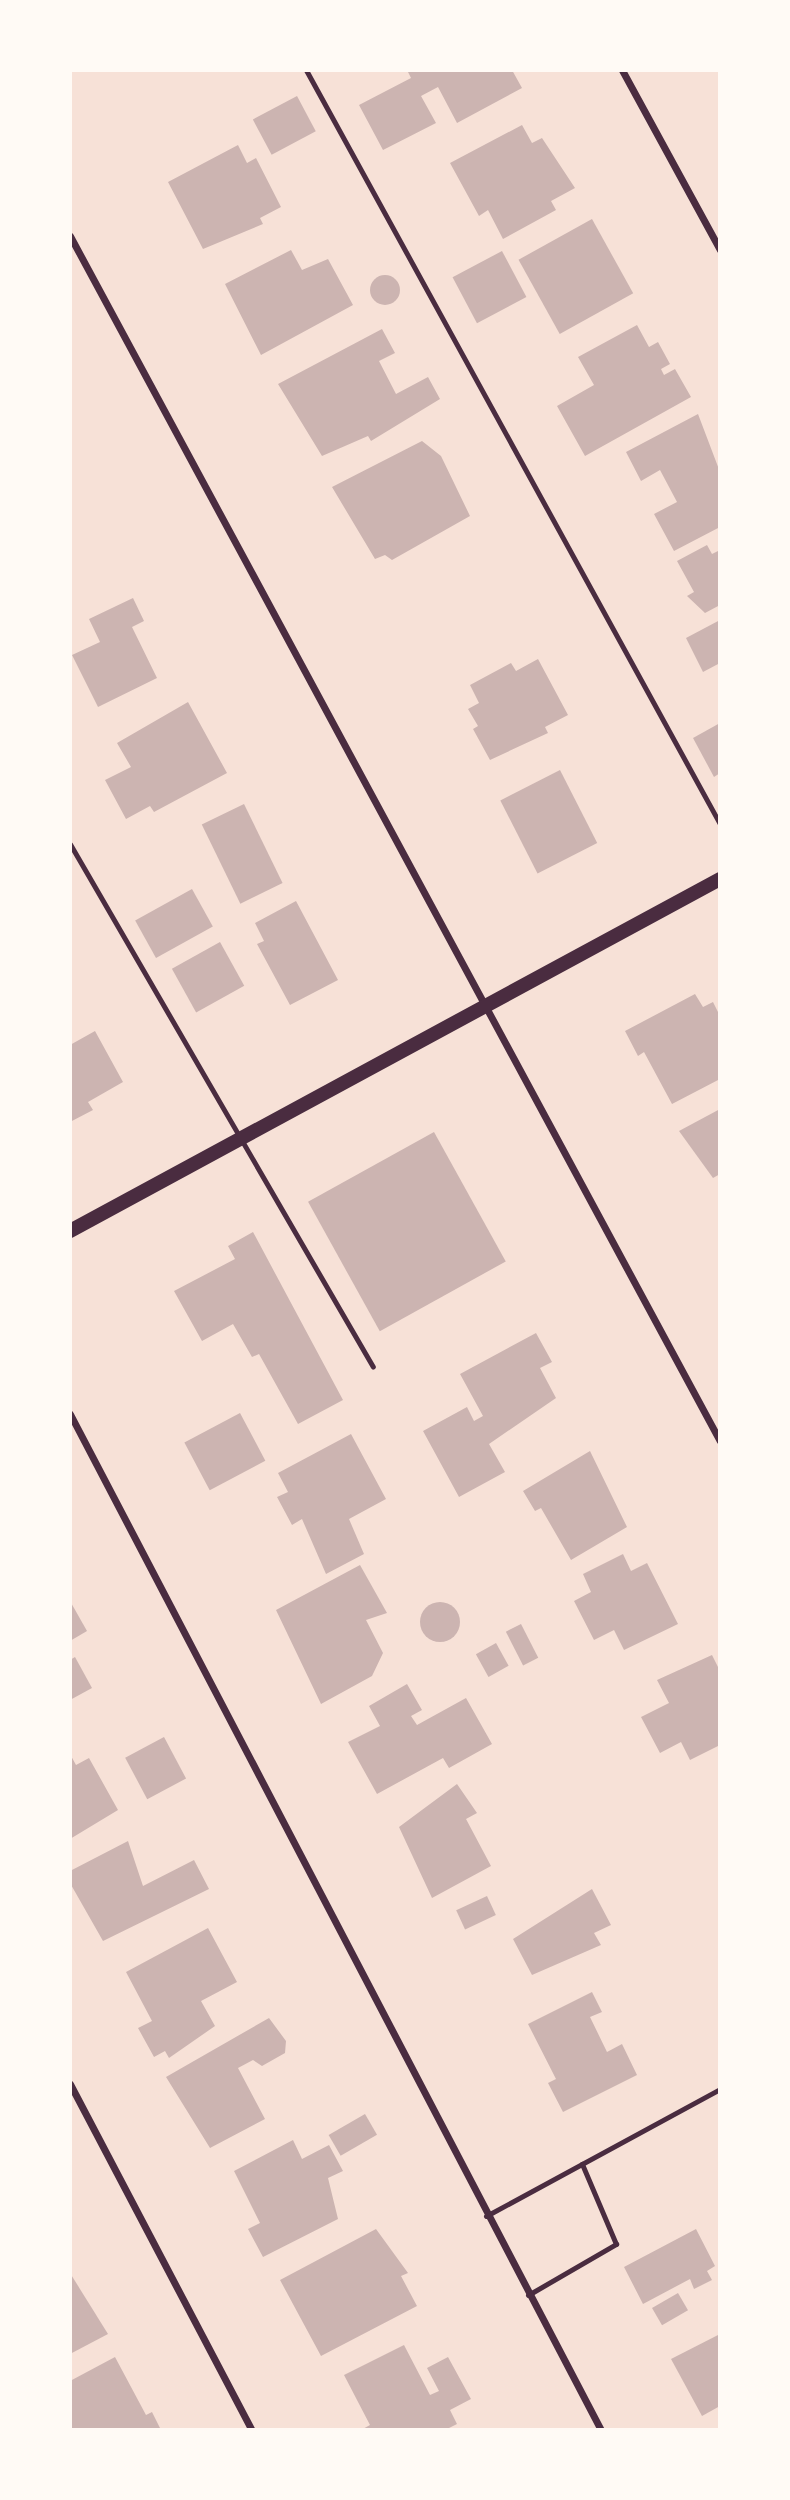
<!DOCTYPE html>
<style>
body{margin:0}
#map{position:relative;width:790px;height:2500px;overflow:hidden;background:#f7e1d7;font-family:"Asap Condensed",sans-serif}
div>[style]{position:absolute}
.building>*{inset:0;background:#ccb4b1;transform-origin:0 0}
.round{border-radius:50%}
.service>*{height:5px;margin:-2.5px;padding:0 2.5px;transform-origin:2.5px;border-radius:2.5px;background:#4a2c40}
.minor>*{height:7px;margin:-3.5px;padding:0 3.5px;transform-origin:3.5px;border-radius:3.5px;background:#4a2c40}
.secondary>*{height:14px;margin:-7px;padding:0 7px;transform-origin:7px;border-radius:7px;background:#4a2c40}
span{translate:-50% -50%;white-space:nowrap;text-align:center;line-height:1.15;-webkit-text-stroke:7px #fffaf5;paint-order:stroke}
.frame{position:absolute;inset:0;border:72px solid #fffaf5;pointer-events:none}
</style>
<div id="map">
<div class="building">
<i style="clip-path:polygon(407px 70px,512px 70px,522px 88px,457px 123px,438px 87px,421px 96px,436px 123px,383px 150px,359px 105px,411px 78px)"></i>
<i style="left:297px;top:96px;width:40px;height:50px;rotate:62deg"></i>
<i style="clip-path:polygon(522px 125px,532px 143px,542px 138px,575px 188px,551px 201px,556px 210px,503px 239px,488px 210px,479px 216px,450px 163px)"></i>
<i style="clip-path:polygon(238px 145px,247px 163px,256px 158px,281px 207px,260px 218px,263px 224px,203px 249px,168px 182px)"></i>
<i style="left:592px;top:219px;width:85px;height:84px;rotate:61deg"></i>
<i style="clip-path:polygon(291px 250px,302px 270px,328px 259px,353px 305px,261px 355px,225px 284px)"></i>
<i style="left:502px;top:251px;width:52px;height:56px;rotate:62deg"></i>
<i class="round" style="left:370px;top:275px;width:30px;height:30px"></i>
<i style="clip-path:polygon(637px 325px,649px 347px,658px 342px,670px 364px,661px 369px,664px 375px,675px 369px,691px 397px,585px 456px,557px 406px,594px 385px,578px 357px)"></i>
<i style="clip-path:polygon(382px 329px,395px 353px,379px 361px,396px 394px,428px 377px,440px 399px,371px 441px,368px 436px,322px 456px,278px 384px)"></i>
<i style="clip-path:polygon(698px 414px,720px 472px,720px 527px,674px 551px,654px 514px,677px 502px,660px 470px,641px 481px,626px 452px)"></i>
<i style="clip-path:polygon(422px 441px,441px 456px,470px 516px,392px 560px,385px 555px,375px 559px,332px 487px)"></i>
<i style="clip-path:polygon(707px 545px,712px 554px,720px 550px,720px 605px,705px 613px,687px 596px,694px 592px,677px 561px)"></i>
<i style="clip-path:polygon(133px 598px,144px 621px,132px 627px,157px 678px,98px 707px,72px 655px,100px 642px,89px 619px)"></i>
<i style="clip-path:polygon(720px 620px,720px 663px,703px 672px,686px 638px)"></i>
<i style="clip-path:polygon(538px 659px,568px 715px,545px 727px,548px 733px,490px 760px,473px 729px,478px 726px,468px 709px,479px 703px,470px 685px,511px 663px,516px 671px)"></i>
<i style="clip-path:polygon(188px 702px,227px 773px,154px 812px,150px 806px,126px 819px,105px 780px,131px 767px,117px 743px)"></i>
<i style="clip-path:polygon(720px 723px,720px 773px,714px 777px,693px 738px)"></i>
<i style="left:560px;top:770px;width:82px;height:67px;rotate:63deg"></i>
<i style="left:244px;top:804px;width:88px;height:47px;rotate:64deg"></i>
<i style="left:192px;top:889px;width:43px;height:65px;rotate:61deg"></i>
<i style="clip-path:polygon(296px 901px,338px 980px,290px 1005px,257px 944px,264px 941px,255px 923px)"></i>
<i style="left:220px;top:942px;width:50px;height:55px;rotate:61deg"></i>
<i style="clip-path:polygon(695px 994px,703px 1007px,713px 1002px,720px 1016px,720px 1079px,672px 1104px,644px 1052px,638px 1056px,625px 1031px)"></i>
<i style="clip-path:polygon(95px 1031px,123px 1082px,88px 1102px,93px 1110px,70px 1122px,70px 1045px)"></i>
<i style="clip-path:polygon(720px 1109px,720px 1174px,713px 1178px,679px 1131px)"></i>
<i style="left:434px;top:1132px;width:148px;height:144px;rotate:61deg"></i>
<i style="clip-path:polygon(253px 1232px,343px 1400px,298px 1424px,259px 1354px,252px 1357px,233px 1324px,202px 1341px,174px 1291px,235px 1259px,228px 1246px)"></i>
<i style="clip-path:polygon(536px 1333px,552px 1362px,540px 1368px,556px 1398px,489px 1444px,505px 1472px,459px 1497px,423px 1431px,467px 1407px,474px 1421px,483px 1416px,460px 1374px)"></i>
<i style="left:240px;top:1413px;width:54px;height:63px;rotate:62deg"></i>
<i style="clip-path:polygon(351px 1434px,386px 1499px,349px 1519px,364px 1554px,326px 1574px,302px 1519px,292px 1525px,277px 1497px,288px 1492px,278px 1473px)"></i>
<i style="clip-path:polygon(590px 1451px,627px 1527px,571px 1560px,541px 1508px,535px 1511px,523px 1491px)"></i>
<i style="clip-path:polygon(623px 1554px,631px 1571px,647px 1563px,678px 1624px,624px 1650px,614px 1630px,594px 1640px,574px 1601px,591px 1592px,583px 1574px)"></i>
<i style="clip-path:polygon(360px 1565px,387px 1613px,366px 1620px,383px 1653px,372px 1676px,321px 1704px,276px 1610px)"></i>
<i style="clip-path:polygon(70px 1601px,87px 1631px,70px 1641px)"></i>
<i class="round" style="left:420px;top:1602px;width:40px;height:40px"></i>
<i style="left:521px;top:1624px;width:38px;height:17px;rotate:63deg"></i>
<i style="left:496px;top:1643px;width:26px;height:23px;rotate:61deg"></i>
<i style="clip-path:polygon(712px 1655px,720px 1671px,720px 1745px,690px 1760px,681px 1742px,660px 1753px,641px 1717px,669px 1703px,657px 1680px)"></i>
<i style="clip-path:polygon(75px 1657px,92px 1688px,70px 1700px,70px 1660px)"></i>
<i style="clip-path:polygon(407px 1684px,422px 1710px,411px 1716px,417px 1725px,466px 1698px,492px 1744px,449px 1768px,443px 1758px,377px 1794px,348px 1742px,380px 1726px,369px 1706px)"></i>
<i style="left:164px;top:1737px;width:47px;height:44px;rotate:62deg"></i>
<i style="clip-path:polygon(70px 1754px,76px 1765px,89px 1758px,118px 1810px,70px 1839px)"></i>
<i style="clip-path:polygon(457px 1784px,477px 1813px,466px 1819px,491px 1866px,432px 1898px,399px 1827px)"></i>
<i style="clip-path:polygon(128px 1841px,143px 1886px,194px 1860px,209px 1889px,103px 1941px,70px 1883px,70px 1871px)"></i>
<i style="clip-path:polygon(592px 1889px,611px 1925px,594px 1933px,601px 1945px,532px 1975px,513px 1939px)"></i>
<i style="left:487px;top:1896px;width:21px;height:34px;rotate:65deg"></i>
<i style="clip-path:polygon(208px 1928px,237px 1982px,201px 2001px,215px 2026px,169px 2058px,165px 2051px,154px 2057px,138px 2028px,152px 2021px,126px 1972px)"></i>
<i style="clip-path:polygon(592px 1992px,602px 2012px,590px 2017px,607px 2052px,622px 2044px,637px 2075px,563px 2112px,548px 2083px,556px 2079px,528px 2024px)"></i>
<i style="clip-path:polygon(269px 2018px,286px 2041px,285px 2053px,262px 2066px,253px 2060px,238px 2068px,265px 2119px,210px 2148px,166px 2077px)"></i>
<i style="left:365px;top:2114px;width:24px;height:42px;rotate:60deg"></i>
<i style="clip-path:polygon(293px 2140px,302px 2159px,329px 2145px,343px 2171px,328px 2178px,338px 2219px,263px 2257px,248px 2229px,260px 2223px,234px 2171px)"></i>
<i style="clip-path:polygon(376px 2229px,408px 2273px,401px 2276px,417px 2306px,321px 2356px,280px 2280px)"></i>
<i style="clip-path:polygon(696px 2229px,715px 2266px,707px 2271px,712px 2280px,694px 2289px,690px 2279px,643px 2304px,624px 2267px)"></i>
<i style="clip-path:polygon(70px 2273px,108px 2334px,70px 2354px)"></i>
<i style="left:678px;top:2293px;width:20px;height:30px;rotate:60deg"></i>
<i style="clip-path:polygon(720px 2334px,720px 2406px,702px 2416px,671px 2359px)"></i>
<i style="clip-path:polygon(404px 2345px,430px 2395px,439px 2391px,427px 2368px,448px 2357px,471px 2399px,450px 2410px,457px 2424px,445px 2430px,361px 2430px,370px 2425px,344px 2375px)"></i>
<i style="clip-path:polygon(115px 2357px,146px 2415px,152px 2412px,161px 2430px,70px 2430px,70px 2381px)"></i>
</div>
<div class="service">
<i style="left:306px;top:70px;width:860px;rotate:61.23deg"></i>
<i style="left:70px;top:844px;width:604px;rotate:59.91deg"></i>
<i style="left:486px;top:2216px;width:266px;rotate:-28.5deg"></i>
<i style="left:528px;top:2295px;width:102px;rotate:-30.1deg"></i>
<i style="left:616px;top:2244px;width:87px;rotate:-113deg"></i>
</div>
<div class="minor">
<i style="left:622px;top:70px;width:205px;rotate:61.4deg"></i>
<i style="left:70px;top:236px;width:1369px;rotate:61.66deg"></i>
<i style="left:70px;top:1414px;width:1146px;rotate:62.41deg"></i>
<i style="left:70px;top:2084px;width:391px;rotate:62.3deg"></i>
</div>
<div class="secondary">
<i style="left:70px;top:1231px;width:739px;rotate:-28.44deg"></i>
</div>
<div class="frame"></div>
</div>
